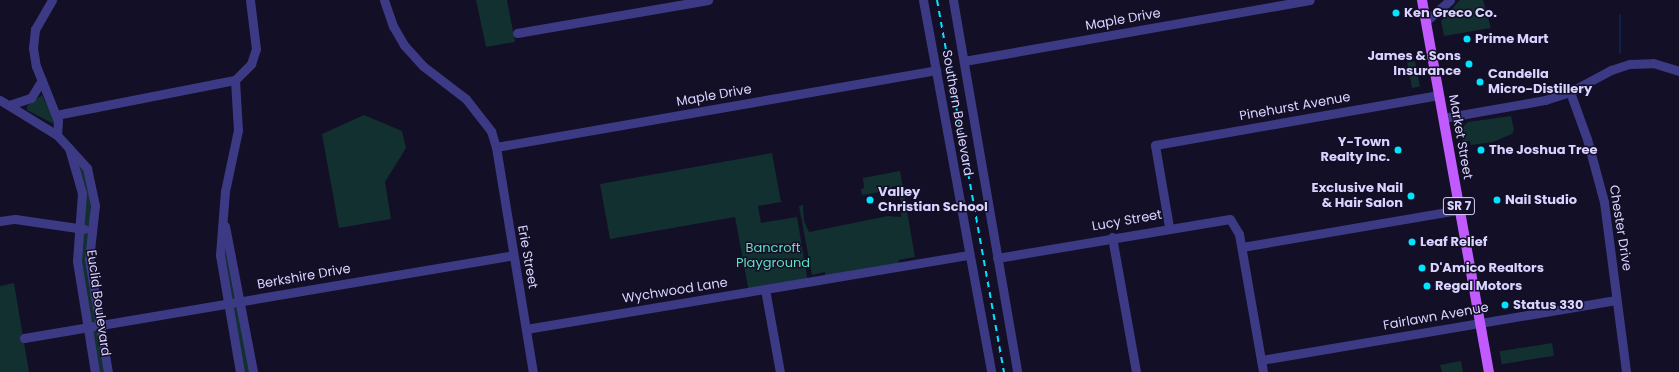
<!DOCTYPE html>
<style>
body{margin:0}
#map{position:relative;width:1679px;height:372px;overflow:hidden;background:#130f26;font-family:Poppins,sans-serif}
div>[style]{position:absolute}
.green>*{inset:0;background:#12302f;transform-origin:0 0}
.stream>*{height:2px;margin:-1px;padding:0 1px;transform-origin:1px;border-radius:1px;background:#0c2248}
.minor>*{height:9px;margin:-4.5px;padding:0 4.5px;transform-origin:4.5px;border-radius:4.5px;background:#3d3a85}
.major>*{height:10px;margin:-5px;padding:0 5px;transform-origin:5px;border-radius:5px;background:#c25bff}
.rail>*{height:2px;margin-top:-1px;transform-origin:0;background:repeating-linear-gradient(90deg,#00e5ff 0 6px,transparent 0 11px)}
.dots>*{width:11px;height:11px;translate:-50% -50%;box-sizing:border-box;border:2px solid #130f26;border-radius:50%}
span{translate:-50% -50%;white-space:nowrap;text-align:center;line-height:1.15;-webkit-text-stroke:3px #130f26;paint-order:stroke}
.shield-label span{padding:1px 3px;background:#130f26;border:1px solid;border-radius:3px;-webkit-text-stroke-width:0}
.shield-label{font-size:12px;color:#d9d4ff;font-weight:700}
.poi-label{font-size:13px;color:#d9d4ff;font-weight:700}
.left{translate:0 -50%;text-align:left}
.right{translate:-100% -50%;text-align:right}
.street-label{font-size:13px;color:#d9d4ff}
.park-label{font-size:13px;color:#5fe0c0}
</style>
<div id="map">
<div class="green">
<i style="clip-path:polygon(476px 0,507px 0,515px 42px,486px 47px)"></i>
<i style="clip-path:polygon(1460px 0,1483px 0,1491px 28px,1444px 36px,1441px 21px)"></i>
<i style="left:1415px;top:61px;width:26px;height:8px;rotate:79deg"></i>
<i style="clip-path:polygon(42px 95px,54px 120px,54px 124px,27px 110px,27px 106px)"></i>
<i style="clip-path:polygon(364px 115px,402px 131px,406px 148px,385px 182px,391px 219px,339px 228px,322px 134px)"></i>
<i style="clip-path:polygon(1511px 116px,1514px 130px,1512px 134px,1493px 142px,1471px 145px,1470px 141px,1463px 142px,1462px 128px,1468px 122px)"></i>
<i style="clip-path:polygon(68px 145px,91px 180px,90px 239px,108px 372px,95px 372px,78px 273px,82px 210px)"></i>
<i style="clip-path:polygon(772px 153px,781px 202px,758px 206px,761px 223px,797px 217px,808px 282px,749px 292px,735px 217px,610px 239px,600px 184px)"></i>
<i style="clip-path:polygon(900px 171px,915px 257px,898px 260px,900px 266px,825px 279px,825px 272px,812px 275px,799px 206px,803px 205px,804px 221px,809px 232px,888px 216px,901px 217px,902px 204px,896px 186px,891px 187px,892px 190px,862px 195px,861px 189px,864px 188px,863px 178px)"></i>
<i style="clip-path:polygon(223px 219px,253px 372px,240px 372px,220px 255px)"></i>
<i style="clip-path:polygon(14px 283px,29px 372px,0 372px,0 286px)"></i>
<i style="left:1552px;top:343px;width:13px;height:53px;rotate:81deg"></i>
<i style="clip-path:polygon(1461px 361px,1463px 372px,1442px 372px,1440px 365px)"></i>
</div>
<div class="stream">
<i style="left:1620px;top:15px;width:38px;rotate:90deg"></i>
</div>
<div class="minor">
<i style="left:52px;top:0;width:34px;rotate:120deg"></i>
<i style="left:35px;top:29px;width:19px;rotate:96deg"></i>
<i style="left:33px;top:48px;width:18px;rotate:81deg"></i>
<i style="left:36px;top:66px;width:59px;rotate:68.2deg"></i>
<i style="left:58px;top:121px;width:14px;rotate:94deg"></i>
<i style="left:384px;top:0;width:28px;rotate:71deg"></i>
<i style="left:393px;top:26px;width:22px;rotate:60deg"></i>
<i style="left:404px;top:45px;width:28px;rotate:48deg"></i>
<i style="left:423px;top:66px;width:54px;rotate:37.5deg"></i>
<i style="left:466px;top:99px;width:41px;rotate:52deg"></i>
<i style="left:491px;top:131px;width:17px;rotate:73deg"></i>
<i style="left:496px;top:147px;width:228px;rotate:80.7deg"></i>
<i style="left:923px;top:0;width:378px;rotate:79.6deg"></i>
<i style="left:953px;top:0;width:377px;rotate:80.2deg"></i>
<i style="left:1426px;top:21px;width:32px;rotate:-41deg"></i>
<i style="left:517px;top:33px;width:194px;rotate:-9.8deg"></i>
<i style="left:964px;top:61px;width:351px;rotate:-10deg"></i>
<i style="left:235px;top:80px;width:50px;rotate:86.6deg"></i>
<i style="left:238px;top:130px;width:62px;rotate:102deg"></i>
<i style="left:225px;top:191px;width:64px;rotate:94.5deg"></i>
<i style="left:220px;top:255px;width:119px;rotate:80.3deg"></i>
<i style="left:1570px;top:92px;width:50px;rotate:70.1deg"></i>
<i style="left:1587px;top:139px;width:65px;rotate:74.9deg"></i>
<i style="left:1604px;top:202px;width:171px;rotate:82.6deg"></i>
<i style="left:0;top:100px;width:67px;rotate:31.6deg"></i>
<i style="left:57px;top:135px;width:45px;rotate:47.7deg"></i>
<i style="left:87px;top:168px;width:38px;rotate:78deg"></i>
<i style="left:95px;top:205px;width:54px;rotate:96.3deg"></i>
<i style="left:89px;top:259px;width:115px;rotate:80.5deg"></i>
<i style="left:9px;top:105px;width:23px;rotate:-18deg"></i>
<i style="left:31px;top:98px;width:21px;rotate:-59deg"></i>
<i style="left:56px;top:115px;width:182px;rotate:-11.1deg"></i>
<i style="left:235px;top:80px;width:23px;rotate:-45deg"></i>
<i style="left:251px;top:64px;width:16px;rotate:-72deg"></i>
<i style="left:256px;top:49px;width:49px;rotate:-97deg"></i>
<i style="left:1443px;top:118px;width:104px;rotate:-10deg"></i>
<i style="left:1545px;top:100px;width:26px;rotate:-18deg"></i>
<i style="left:1570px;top:92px;width:47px;rotate:-28.2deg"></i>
<i style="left:1611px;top:70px;width:20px;rotate:-18deg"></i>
<i style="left:1630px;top:64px;width:23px;rotate:-2deg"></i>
<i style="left:1653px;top:63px;width:27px;rotate:17deg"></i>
<i style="left:496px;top:147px;width:447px;rotate:-9.9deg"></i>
<i style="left:69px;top:148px;width:47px;rotate:73.9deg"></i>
<i style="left:82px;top:193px;width:68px;rotate:94.2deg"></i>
<i style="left:77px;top:261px;width:112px;rotate:80.8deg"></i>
<i style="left:0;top:221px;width:15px;rotate:-8deg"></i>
<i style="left:15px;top:219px;width:70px;rotate:8.2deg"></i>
<i style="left:225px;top:226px;width:149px;rotate:79.1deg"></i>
<i style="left:1169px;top:227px;width:83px;rotate:-99.7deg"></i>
<i style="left:1155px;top:145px;width:288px;rotate:-10deg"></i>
<i style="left:1112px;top:237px;width:137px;rotate:79.9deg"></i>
<i style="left:1242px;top:247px;width:220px;rotate:-9.7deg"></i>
<i style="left:997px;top:258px;width:236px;rotate:-9.5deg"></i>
<i style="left:1230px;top:219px;width:17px;rotate:59deg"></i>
<i style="left:1239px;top:234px;width:140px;rotate:80.1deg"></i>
<i style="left:765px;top:289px;width:84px;rotate:79.8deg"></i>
<i style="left:526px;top:329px;width:449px;rotate:-9.5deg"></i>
<i style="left:24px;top:338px;width:496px;rotate:-9.6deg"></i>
<i style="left:1261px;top:360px;width:360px;rotate:-9.6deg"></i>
</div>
<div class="major">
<i style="left:1422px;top:0;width:378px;rotate:79.8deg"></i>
</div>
<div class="rail">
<i style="left:937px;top:0;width:378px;rotate:79.8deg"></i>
</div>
<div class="dots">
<i style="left:1396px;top:13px;background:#00e5ff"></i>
<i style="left:1467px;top:39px;background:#00e5ff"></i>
<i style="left:1469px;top:64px;background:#00e5ff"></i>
<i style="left:1480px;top:82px;background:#00e5ff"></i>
<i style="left:1398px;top:150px;background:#00e5ff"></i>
<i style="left:1481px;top:150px;background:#00e5ff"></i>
<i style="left:1411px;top:196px;background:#00e5ff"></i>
<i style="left:870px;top:200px;background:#00e5ff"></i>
<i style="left:1497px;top:200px;background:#00e5ff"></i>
<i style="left:1412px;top:242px;background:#00e5ff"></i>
<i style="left:1422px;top:268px;background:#00e5ff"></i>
<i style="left:1427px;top:286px;background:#00e5ff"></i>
<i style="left:1505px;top:305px;background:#00e5ff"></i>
</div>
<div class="shield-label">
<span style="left:1459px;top:206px">SR 7</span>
</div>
<div class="poi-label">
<span class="left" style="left:1404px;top:13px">Ken Greco Co.</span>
<span class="left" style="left:1475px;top:39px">Prime Mart</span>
<span class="right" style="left:1461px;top:64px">James &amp; Sons<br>Insurance</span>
<span class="left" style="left:1488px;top:82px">Candella<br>Micro-Distillery</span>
<span class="right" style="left:1390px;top:150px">Y-Town<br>Realty Inc.</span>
<span class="left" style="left:1489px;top:150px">The Joshua Tree</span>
<span class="right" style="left:1403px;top:196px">Exclusive Nail<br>&amp; Hair Salon</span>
<span class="left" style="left:878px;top:200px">Valley<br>Christian School</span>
<span class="left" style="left:1505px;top:200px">Nail Studio</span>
<span class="left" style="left:1420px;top:242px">Leaf Relief</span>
<span class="left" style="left:1430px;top:268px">D'Amico Realtors</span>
<span class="left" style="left:1435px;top:286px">Regal Motors</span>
<span class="left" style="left:1513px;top:305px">Status 330</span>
</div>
<div class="street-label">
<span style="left:1123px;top:20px;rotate:-10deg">Maple Drive</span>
<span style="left:714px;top:96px;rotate:-10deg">Maple Drive</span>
<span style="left:1295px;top:107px;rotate:-10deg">Pinehurst Avenue</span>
<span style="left:957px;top:113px;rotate:80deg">Southern Boulevard</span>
<span style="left:1460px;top:137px;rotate:80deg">Market Street</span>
<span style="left:1127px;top:221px;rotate:-10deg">Lucy Street</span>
<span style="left:1620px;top:228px;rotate:81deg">Chester Drive</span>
<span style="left:527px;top:257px;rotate:80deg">Erie Street</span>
<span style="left:304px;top:277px;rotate:-10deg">Berkshire Drive</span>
<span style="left:675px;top:291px;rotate:-9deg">Wychwood Lane</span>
<span style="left:98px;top:303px;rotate:82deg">Euclid Boulevard</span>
<span style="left:1436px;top:317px;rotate:-10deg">Fairlawn Avenue</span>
</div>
<div class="park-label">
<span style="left:773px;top:256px">Bancroft<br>Playground</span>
</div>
</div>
